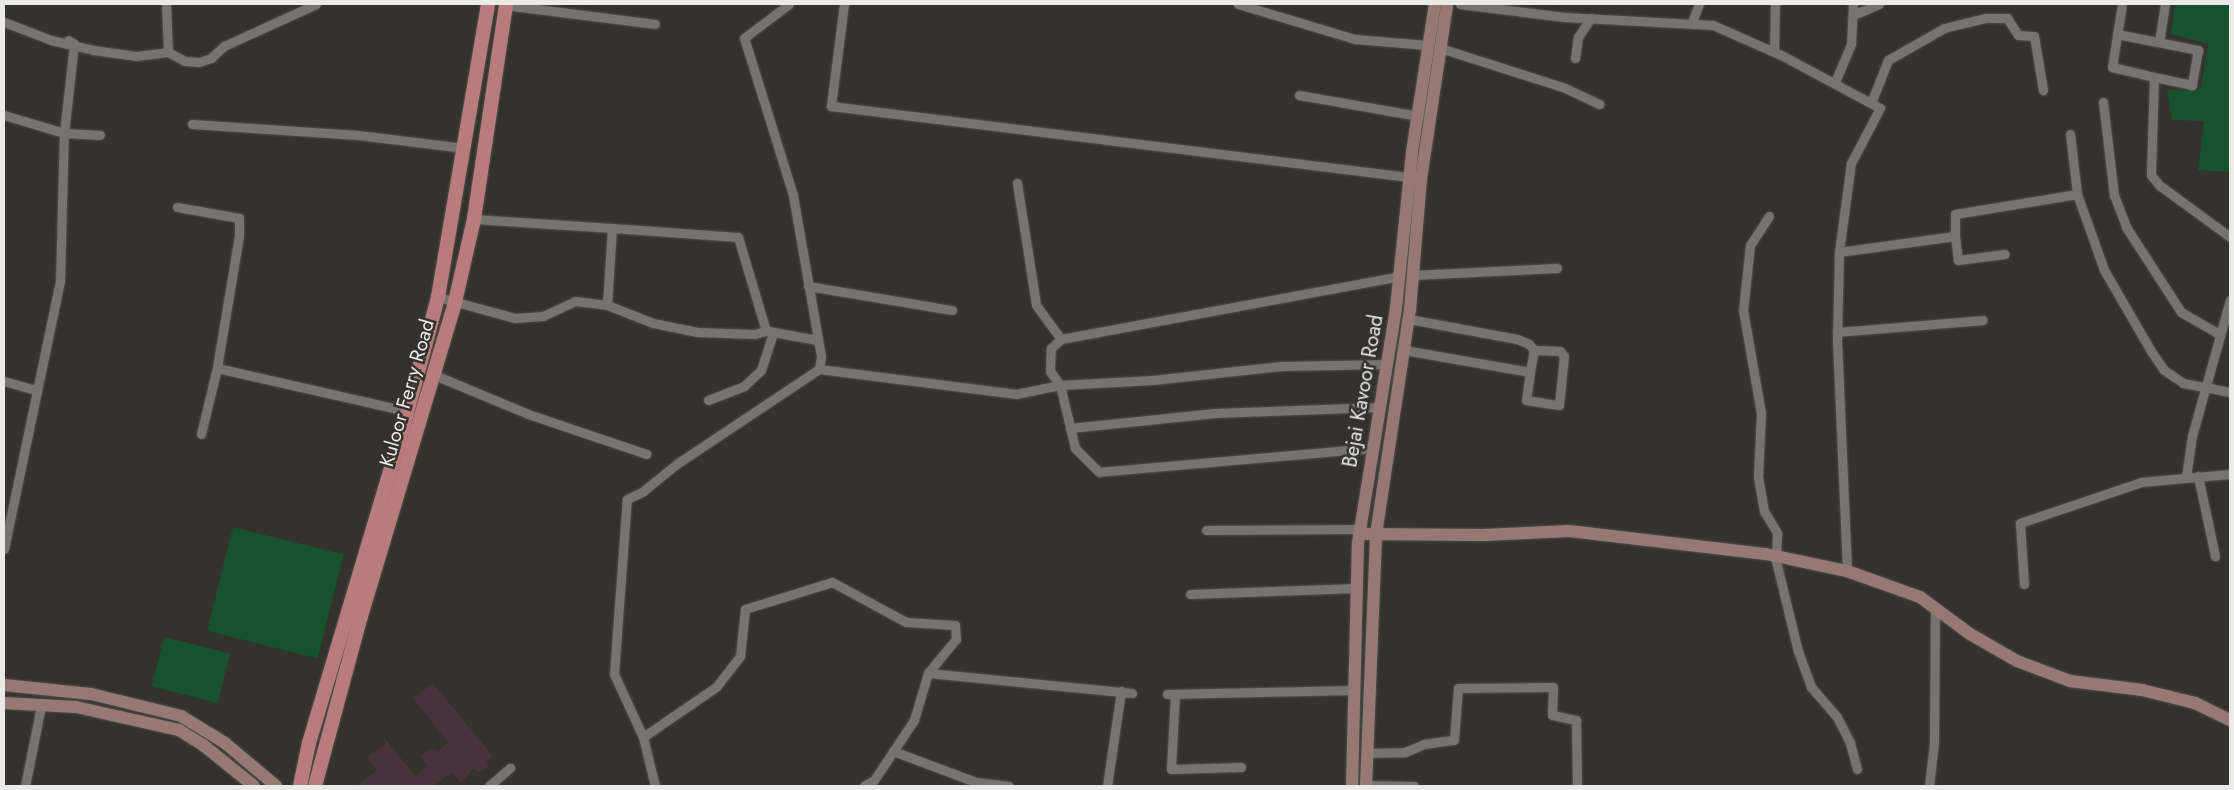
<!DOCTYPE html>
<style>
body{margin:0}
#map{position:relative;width:2234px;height:790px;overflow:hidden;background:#33322d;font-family:Jost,sans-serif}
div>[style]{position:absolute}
.education>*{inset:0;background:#46333b}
.green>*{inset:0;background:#18512d;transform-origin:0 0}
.roads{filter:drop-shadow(0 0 1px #50504c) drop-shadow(0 0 1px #50504c)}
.street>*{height:9px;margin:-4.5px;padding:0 4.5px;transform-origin:4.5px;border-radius:4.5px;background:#75746e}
.secondary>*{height:12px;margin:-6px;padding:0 6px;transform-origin:6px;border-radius:6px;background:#977875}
.primary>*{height:14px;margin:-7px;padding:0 7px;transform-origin:7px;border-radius:7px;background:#b97c7c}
span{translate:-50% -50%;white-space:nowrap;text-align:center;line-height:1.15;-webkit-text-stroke:5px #33322d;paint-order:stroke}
.street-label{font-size:20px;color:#eaeae7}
.frame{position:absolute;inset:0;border:5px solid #eaeae7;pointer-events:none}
</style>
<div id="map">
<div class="education">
<i style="clip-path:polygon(433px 683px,493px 756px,486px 762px,490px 767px,480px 772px,473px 769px,461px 783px,452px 772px,434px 786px,356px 786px,377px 770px,367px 757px,385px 744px,384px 737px,415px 776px,428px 766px,420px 756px,431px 748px,438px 751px,448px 743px,413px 698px)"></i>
</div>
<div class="green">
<i style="clip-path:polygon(2175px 4px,2230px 4px,2230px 172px,2198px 170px,2204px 121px,2172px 120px,2167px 90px,2201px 89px,2208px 44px,2171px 34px)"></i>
<i style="left:233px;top:527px;width:114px;height:107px;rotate:14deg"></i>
<i style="left:164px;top:637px;width:68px;height:51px;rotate:14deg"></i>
</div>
<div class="roads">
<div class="street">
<i style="left:166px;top:4px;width:48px;rotate:87.6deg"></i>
<i style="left:844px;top:4px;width:103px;rotate:97.3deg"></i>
<i style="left:831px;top:106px;width:582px;rotate:7deg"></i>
<i style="left:1238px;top:4px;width:122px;rotate:16.7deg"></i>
<i style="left:1355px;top:39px;width:72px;rotate:4.8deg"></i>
<i style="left:1460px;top:4px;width:105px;rotate:7.1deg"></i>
<i style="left:1564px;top:17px;width:149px;rotate:3.1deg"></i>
<i style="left:1713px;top:25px;width:77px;rotate:23.9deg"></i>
<i style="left:1783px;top:56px;width:110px;rotate:28.2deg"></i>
<i style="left:1880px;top:108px;width:62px;rotate:117.8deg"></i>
<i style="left:1851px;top:163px;width:90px;rotate:97.7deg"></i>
<i style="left:1839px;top:252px;width:88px;rotate:91.3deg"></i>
<i style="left:1837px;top:340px;width:231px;rotate:87.5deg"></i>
<i style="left:2122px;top:4px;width:64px;rotate:99deg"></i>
<i style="left:2112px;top:67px;width:43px;rotate:13.4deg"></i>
<i style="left:2154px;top:77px;width:98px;rotate:91.8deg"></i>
<i style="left:2151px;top:175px;width:13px;rotate:51deg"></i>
<i style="left:2159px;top:185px;width:88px;rotate:36.2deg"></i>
<i style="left:505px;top:5px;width:151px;rotate:7.2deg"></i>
<i style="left:1853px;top:15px;width:28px;rotate:-23deg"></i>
<i style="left:4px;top:22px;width:50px;rotate:21deg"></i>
<i style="left:51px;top:40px;width:43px;rotate:13.4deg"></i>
<i style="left:93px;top:50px;width:43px;rotate:7.9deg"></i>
<i style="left:136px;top:56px;width:32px;rotate:-7deg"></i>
<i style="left:168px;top:52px;width:19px;rotate:28deg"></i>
<i style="left:185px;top:61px;width:14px;rotate:4deg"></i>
<i style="left:199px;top:62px;width:13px;rotate:-18deg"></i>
<i style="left:211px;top:58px;width:18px;rotate:-43deg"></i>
<i style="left:224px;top:46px;width:101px;rotate:-24.5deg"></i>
<i style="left:1692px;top:22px;width:19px;rotate:-69deg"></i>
<i style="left:2117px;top:34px;width:83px;rotate:11.2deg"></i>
<i style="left:2198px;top:50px;width:36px;rotate:100deg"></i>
<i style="left:2192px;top:85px;width:39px;rotate:-168deg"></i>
<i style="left:2159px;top:42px;width:38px;rotate:-81deg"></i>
<i style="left:1440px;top:45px;width:3px;rotate:90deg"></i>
<i style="left:1440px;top:48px;width:131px;rotate:17.7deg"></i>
<i style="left:1565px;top:88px;width:38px;rotate:25deg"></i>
<i style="left:1774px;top:51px;width:47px;rotate:-88.8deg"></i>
<i style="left:1575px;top:58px;width:21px;rotate:-82deg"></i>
<i style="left:1578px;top:37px;width:23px;rotate:-56deg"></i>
<i style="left:1835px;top:82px;width:41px;rotate:-67.2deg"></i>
<i style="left:1851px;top:44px;width:40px;rotate:-87.1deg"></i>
<i style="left:1299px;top:95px;width:121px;rotate:10deg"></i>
<i style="left:2103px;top:102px;width:94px;rotate:83.3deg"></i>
<i style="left:2114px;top:195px;width:34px;rotate:69deg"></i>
<i style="left:2126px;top:227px;width:101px;rotate:57.1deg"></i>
<i style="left:2181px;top:312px;width:44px;rotate:30.1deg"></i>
<i style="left:1871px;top:103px;width:46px;rotate:-68.4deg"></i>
<i style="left:1888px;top:60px;width:64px;rotate:-29.7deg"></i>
<i style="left:1944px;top:28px;width:42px;rotate:-13.7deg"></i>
<i style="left:1985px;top:18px;width:22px"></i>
<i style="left:2007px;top:18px;width:20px;rotate:57deg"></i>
<i style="left:2018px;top:35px;width:16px;rotate:4deg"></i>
<i style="left:2034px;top:36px;width:55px;rotate:80.5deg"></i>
<i style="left:4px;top:115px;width:63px;rotate:16.7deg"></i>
<i style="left:64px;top:133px;width:36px;rotate:3deg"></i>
<i style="left:192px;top:124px;width:166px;rotate:3.8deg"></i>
<i style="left:358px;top:135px;width:107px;rotate:7deg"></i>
<i style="left:2070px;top:134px;width:60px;rotate:83.3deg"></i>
<i style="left:2077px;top:194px;width:81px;rotate:70.4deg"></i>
<i style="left:2104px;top:270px;width:94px;rotate:59.9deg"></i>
<i style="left:2151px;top:351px;width:23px;rotate:56deg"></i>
<i style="left:2164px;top:370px;width:23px;rotate:34deg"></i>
<i style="left:2183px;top:383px;width:48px;rotate:10.8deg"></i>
<i style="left:1017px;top:183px;width:123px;rotate:81.1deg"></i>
<i style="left:1036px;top:305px;width:42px;rotate:53.7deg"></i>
<i style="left:177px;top:207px;width:63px;rotate:10.1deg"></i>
<i style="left:239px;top:218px;width:18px;rotate:90deg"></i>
<i style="left:239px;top:236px;width:134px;rotate:99.5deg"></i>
<i style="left:1769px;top:216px;width:35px;rotate:123deg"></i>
<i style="left:1750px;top:245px;width:65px;rotate:96.1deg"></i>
<i style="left:1743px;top:310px;width:105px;rotate:80.1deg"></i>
<i style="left:1761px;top:413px;width:64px;rotate:92.7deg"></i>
<i style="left:1758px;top:477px;width:35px;rotate:80deg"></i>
<i style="left:1764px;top:511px;width:26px;rotate:59deg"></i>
<i style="left:1777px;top:533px;width:28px;rotate:92deg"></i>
<i style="left:1776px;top:561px;width:93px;rotate:76.3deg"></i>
<i style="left:1798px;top:651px;width:38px;rotate:70deg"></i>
<i style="left:1811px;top:687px;width:40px;rotate:49deg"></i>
<i style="left:1837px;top:717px;width:29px;rotate:63deg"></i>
<i style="left:1850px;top:743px;width:27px;rotate:75deg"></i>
<i style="left:474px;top:219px;width:138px;rotate:3.7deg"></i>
<i style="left:612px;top:228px;width:126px;rotate:4.1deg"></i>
<i style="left:738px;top:237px;width:98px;rotate:73.4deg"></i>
<i style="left:766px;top:331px;width:12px;rotate:166deg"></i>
<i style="left:754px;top:334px;width:57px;rotate:-178deg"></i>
<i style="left:697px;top:332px;width:45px;rotate:-168.4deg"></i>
<i style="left:653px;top:323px;width:49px;rotate:-158.6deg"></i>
<i style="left:607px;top:305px;width:77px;rotate:-86.3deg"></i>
<i style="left:1955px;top:236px;width:24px;rotate:83deg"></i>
<i style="left:1958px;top:260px;width:47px;rotate:-7.3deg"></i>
<i style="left:1839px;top:252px;width:117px;rotate:-7.9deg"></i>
<i style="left:1955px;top:236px;width:22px;rotate:-90deg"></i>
<i style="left:1955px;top:214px;width:124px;rotate:-9.3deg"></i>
<i style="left:1413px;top:275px;width:144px;rotate:-2.8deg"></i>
<i style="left:808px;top:286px;width:146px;rotate:9.5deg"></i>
<i style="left:438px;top:297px;width:80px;rotate:15.3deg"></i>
<i style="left:515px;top:318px;width:28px;rotate:-4deg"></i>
<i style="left:543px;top:316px;width:35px;rotate:-25deg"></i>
<i style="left:575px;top:301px;width:32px;rotate:7deg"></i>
<i style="left:768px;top:331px;width:50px;rotate:10.4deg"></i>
<i style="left:1837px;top:332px;width:146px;rotate:-4.7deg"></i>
<i style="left:1404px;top:350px;width:128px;rotate:9.9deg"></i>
<i style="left:1530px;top:372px;width:28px;rotate:98deg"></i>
<i style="left:1526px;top:400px;width:33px;rotate:9deg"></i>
<i style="left:1559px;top:405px;width:49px;rotate:-84.2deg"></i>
<i style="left:1564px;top:356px;width:6px;rotate:-129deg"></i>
<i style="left:1560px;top:351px;width:26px;rotate:-178deg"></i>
<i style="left:1534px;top:350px;width:8px;rotate:-130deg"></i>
<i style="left:1529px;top:344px;width:13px;rotate:-157deg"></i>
<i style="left:1517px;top:339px;width:110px;rotate:-169.5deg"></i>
<i style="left:819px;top:369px;width:199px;rotate:7.2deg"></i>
<i style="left:1016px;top:394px;width:45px;rotate:-11.6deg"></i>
<i style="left:1060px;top:385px;width:93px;rotate:-3.1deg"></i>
<i style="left:1153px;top:380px;width:129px;rotate:-6.2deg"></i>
<i style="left:1281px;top:366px;width:105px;rotate:-1.1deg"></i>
<i style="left:1530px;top:372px;width:22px;rotate:-80deg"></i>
<i style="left:432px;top:374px;width:104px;rotate:22.6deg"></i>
<i style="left:528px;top:414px;width:125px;rotate:18.7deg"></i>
<i style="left:4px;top:381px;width:33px;rotate:16deg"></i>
<i style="left:708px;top:400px;width:39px;rotate:-21deg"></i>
<i style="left:744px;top:386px;width:23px;rotate:-43deg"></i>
<i style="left:761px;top:370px;width:40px;rotate:-72deg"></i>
<i style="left:1070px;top:428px;width:146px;rotate:-5.9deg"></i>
<i style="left:1215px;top:413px;width:164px;rotate:-2.1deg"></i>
<i style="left:201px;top:434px;width:68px;rotate:-76.4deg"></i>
<i style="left:217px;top:368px;width:195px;rotate:12.8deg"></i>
<i style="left:1372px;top:448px;width:274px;rotate:175deg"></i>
<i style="left:1099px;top:472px;width:34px;rotate:-135deg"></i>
<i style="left:1075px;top:448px;width:65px;rotate:-103.4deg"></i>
<i style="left:1060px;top:385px;width:17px;rotate:-126deg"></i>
<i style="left:1050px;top:371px;width:23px;rotate:-88deg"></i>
<i style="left:1051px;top:348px;width:13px;rotate:-42deg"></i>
<i style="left:1061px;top:339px;width:345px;rotate:-10.5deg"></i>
<i style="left:2198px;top:476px;width:82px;rotate:78deg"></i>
<i style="left:2186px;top:477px;width:41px;rotate:-81.7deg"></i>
<i style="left:2192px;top:436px;width:141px;rotate:-74.4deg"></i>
<i style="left:1206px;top:530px;width:154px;rotate:-0.4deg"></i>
<i style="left:4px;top:549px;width:274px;rotate:-78.2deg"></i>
<i style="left:60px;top:281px;width:148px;rotate:-88.5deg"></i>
<i style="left:64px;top:133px;width:90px;rotate:-83.6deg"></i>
<i style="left:74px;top:44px;width:7px;rotate:-146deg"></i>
<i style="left:2024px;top:584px;width:61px;rotate:-93.8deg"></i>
<i style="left:2020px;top:523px;width:128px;rotate:-18.7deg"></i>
<i style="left:2141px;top:482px;width:89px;rotate:-5.1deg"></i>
<i style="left:1190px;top:594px;width:167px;rotate:-2.1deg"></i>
<i style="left:928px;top:673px;width:205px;rotate:5.6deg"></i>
<i style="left:1167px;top:694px;width:187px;rotate:-1.2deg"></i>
<i style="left:1175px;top:694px;width:75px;rotate:93.1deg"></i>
<i style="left:1171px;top:769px;width:70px;rotate:-1.6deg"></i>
<i style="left:643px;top:737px;width:88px;rotate:-34.4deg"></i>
<i style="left:716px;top:687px;width:39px;rotate:-52deg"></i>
<i style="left:740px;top:656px;width:47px;rotate:-83.9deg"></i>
<i style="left:745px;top:609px;width:91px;rotate:-17.2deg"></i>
<i style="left:832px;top:582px;width:84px;rotate:28.4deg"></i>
<i style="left:906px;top:622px;width:49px;rotate:3.5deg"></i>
<i style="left:955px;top:625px;width:14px;rotate:86deg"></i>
<i style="left:956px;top:639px;width:44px;rotate:129.5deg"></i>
<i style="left:928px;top:673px;width:49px;rotate:106.6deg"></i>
<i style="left:914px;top:720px;width:72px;rotate:123.7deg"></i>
<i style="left:874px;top:780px;width:12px;rotate:149deg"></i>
<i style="left:893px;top:751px;width:89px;rotate:20.5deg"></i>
<i style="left:976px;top:782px;width:33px;rotate:7deg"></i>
<i style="left:1366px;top:753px;width:39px;rotate:-1deg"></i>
<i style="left:1405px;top:752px;width:21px;rotate:-23deg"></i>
<i style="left:1424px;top:744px;width:30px;rotate:-8deg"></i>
<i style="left:1454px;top:740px;width:52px;rotate:-85.6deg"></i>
<i style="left:1458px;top:688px;width:95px;rotate:-0.6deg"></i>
<i style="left:1553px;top:687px;width:28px;rotate:92deg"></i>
<i style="left:1552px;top:715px;width:25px;rotate:12deg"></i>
<i style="left:1576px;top:720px;width:66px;rotate:89.1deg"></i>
<i style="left:1366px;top:785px;width:48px;rotate:1.2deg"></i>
<i style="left:25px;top:786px;width:82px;rotate:-78.7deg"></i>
<i style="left:489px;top:786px;width:28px;rotate:-41deg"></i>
<i style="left:655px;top:786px;width:50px;rotate:-103.8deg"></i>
<i style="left:643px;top:737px;width:69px;rotate:-114.7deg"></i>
<i style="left:614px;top:674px;width:175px;rotate:-85.8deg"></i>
<i style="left:627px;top:499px;width:17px;rotate:-25deg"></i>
<i style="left:642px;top:492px;width:46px;rotate:-38.9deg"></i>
<i style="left:678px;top:463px;width:169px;rotate:-33.7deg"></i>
<i style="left:819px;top:369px;width:13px;rotate:-81deg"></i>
<i style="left:821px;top:356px;width:163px;rotate:-99.9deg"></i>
<i style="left:793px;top:195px;width:164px;rotate:-107.3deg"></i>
<i style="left:744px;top:38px;width:56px;rotate:-37.1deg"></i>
<i style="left:1107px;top:786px;width:96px;rotate:-81.6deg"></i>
<i style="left:1929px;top:786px;width:43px;rotate:-83.4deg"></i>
<i style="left:1934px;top:743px;width:135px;rotate:-89.6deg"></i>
</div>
<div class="secondary">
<i style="left:1359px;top:534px;width:125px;rotate:0.5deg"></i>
<i style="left:1484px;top:535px;width:85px;rotate:-2.7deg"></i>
<i style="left:1569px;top:531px;width:198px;rotate:6.7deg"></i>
<i style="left:1766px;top:554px;width:83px;rotate:11.9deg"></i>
<i style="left:1847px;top:571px;width:77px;rotate:19.6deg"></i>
<i style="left:1920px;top:597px;width:62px;rotate:36.5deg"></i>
<i style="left:1970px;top:634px;width:54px;rotate:29.9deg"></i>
<i style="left:2017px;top:661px;width:57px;rotate:20.7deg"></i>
<i style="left:2070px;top:681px;width:73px;rotate:7.1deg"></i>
<i style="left:2142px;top:690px;width:55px;rotate:13.8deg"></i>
<i style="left:2195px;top:703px;width:39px;rotate:26deg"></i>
<i style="left:4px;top:685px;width:87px;rotate:5.9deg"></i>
<i style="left:91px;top:694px;width:93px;rotate:13.7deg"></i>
<i style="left:181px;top:716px;width:52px;rotate:31.5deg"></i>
<i style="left:225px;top:743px;width:67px;rotate:40.1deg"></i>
<i style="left:4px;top:703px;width:72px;rotate:3.2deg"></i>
<i style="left:76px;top:707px;width:106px;rotate:12.6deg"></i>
<i style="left:179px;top:730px;width:28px;rotate:32deg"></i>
<i style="left:203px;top:745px;width:65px;rotate:38.8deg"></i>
<i style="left:1352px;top:786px;width:243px;rotate:-88.6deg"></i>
<i style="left:1358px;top:543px;width:238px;rotate:-80.8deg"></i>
<i style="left:1396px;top:308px;width:157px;rotate:-84.1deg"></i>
<i style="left:1412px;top:152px;width:150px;rotate:-81.2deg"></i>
<i style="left:1366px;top:786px;width:252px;rotate:-87.7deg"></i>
<i style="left:1376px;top:534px;width:227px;rotate:-81.4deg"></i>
<i style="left:1410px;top:310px;width:131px;rotate:-85.2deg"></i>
<i style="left:1421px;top:179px;width:177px;rotate:-81.5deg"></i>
</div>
<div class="primary">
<i style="left:300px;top:786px;width:44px;rotate:-78.2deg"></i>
<i style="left:309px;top:743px;width:329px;rotate:-73.4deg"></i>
<i style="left:403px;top:428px;width:136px;rotate:-75deg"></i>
<i style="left:438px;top:297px;width:297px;rotate:-80.3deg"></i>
<i style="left:315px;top:786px;width:176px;rotate:-74.9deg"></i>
<i style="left:361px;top:616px;width:328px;rotate:-73.3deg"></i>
<i style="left:455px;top:302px;width:85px;rotate:-77.1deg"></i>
<i style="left:474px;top:219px;width:217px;rotate:-81.5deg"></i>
</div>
</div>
<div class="street-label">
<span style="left:1363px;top:391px;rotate:-80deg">Bejai Kavoor Road</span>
<span style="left:407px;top:393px;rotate:-74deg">Kuloor Ferry Road</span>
</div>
<div class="frame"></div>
</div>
